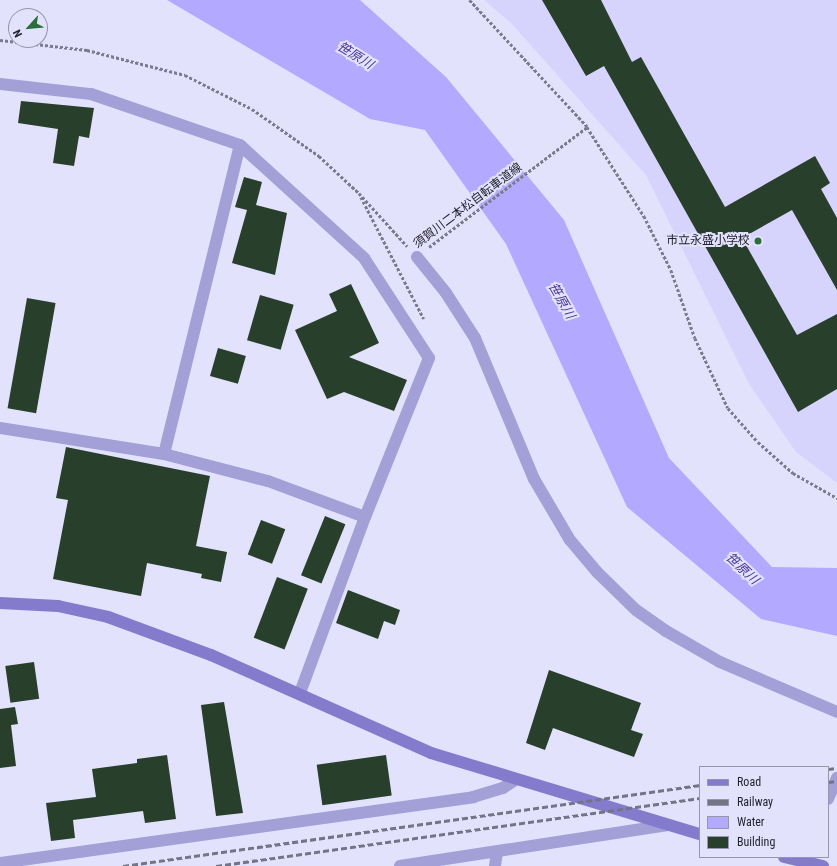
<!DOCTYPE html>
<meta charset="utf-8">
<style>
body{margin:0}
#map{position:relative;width:837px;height:866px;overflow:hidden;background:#e3e2fc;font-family:"Roboto Condensed","Noto Sans JP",sans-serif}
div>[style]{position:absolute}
.built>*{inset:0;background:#d6d4fc}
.water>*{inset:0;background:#b3aaff}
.building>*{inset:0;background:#273f2b;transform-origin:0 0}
.path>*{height:2.5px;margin-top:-1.25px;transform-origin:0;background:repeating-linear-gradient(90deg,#7c7b8e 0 3px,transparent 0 5px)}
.street>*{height:12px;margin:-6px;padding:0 6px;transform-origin:6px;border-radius:6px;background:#a39fd7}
.secondary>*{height:12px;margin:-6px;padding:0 6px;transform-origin:6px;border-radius:6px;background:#847bcd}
.rail>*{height:3px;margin-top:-1.5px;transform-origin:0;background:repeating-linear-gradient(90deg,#757486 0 6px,transparent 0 9px)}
.dots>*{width:11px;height:11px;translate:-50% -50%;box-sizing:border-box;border:2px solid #e3e2fc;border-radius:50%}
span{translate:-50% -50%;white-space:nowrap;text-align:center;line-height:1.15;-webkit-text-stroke:4px #e3e2fc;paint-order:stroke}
.street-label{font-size:12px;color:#24232f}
.poi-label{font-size:12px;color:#24232f}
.right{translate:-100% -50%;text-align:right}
.water-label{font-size:13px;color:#483493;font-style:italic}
.legend{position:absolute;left:699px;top:766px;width:130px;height:92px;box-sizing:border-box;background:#e3e2fc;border:1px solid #9796aa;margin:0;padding:5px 7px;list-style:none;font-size:12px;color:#24232f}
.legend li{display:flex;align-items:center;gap:8px;height:20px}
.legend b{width:20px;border:1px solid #9796aa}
.north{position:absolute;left:8px;top:8px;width:40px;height:40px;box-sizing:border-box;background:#e3e2fc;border:1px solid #9796aa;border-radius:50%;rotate:243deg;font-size:11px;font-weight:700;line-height:16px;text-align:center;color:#24232f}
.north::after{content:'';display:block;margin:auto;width:14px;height:18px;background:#2a6f3b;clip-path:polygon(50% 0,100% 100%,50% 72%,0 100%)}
</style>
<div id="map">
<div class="built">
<i style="clip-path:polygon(484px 0,837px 0,837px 483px,796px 452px,749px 384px,646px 175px,512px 24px)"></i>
</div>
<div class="water">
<i style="clip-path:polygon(167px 0,360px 0,446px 77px,564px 220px,669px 458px,772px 567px,837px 568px,837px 636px,761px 619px,627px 507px,506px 244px,425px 130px,370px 119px)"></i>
</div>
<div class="building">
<i style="clip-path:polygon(542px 0,601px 0,632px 62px,641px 57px,725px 207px,815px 156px,830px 183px,821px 189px,837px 218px,837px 290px,792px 210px,742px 238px,797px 335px,837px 314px,837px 389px,798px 412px,604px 66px,586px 76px)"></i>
<i style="clip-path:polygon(21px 101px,94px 108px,89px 138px,79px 136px,74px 166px,53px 163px,58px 129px,18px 123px)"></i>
<i style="clip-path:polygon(244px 177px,262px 182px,256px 205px,287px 213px,275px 275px,232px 263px,247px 210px,235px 207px)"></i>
<i style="clip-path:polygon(351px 284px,379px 343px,349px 357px,407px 380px,394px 411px,344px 392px,327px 399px,295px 330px,337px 311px,329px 294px)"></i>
<i style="left:260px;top:295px;width:35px;height:47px;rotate:16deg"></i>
<i style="left:27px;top:298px;width:29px;height:112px;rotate:10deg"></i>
<i style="left:218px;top:348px;width:29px;height:29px;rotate:16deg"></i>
<i style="clip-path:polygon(66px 447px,210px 476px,196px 546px,227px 552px,221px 582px,201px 578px,202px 574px,147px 563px,141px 596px,53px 579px,68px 500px,56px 498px)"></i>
<i style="left:325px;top:516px;width:22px;height:64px;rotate:22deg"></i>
<i style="left:261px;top:520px;width:26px;height:37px;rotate:21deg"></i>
<i style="left:277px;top:577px;width:33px;height:65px;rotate:21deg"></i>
<i style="clip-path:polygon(348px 590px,400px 610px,395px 625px,384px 621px,378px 639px,336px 623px)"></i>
<i style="left:34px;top:662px;width:37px;height:29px;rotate:82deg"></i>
<i style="clip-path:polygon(549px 670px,641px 703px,631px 730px,643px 734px,634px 757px,553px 728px,545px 750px,526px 743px)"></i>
<i style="clip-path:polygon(224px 702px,243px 813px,216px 816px,201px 705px)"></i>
<i style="clip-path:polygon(15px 707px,18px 724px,11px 725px,16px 766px,0 768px,0 709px)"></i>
<i style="clip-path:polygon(167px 755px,176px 819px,145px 823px,143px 811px,73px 820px,75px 838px,51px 841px,46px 803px,96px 797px,92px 769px,137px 763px,137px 759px)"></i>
<i style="left:386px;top:755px;width:41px;height:70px;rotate:82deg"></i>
</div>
<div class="path">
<i style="left:0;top:40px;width:88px;rotate:6.6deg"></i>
<i style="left:87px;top:50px;width:101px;rotate:14.3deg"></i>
<i style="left:185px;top:75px;width:75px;rotate:26.9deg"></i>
<i style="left:252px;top:109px;width:82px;rotate:35deg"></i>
<i style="left:319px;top:156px;width:54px;rotate:42.8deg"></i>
<i style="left:359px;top:193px;width:72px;rotate:47.8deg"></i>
<i style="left:587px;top:127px;width:106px;rotate:57.4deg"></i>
<i style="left:644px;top:216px;width:60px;rotate:63.4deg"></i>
<i style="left:671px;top:270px;width:72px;rotate:70.6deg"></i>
<i style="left:695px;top:338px;width:77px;rotate:64.8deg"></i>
<i style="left:728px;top:408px;width:45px;rotate:48.6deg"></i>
<i style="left:758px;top:442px;width:47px;rotate:41.5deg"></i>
<i style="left:793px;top:473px;width:51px;rotate:29.6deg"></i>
<i style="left:361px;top:197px;width:137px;rotate:62.7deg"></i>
<i style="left:429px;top:247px;width:198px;rotate:-37.2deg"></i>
<i style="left:587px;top:127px;width:173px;rotate:-132.9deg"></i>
</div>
<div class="street">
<i style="left:0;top:84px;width:92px;rotate:6.3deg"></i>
<i style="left:91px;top:94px;width:157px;rotate:18.9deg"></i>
<i style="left:240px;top:145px;width:168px;rotate:42.3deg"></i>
<i style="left:364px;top:258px;width:119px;rotate:57deg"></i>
<i style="left:429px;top:358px;width:171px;rotate:111.9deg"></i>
<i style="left:365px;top:517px;width:188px;rotate:110.3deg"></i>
<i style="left:417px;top:257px;width:46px;rotate:51.1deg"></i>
<i style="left:446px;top:293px;width:54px;rotate:57.2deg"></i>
<i style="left:475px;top:338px;width:153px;rotate:67.3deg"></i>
<i style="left:534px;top:479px;width:71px;rotate:59.5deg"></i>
<i style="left:570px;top:540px;width:42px;rotate:49.8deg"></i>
<i style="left:597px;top:572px;width:54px;rotate:44.3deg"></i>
<i style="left:636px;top:610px;width:37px;rotate:35deg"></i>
<i style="left:666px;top:631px;width:62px;rotate:29.9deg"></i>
<i style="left:720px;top:662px;width:127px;rotate:23.1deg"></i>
<i style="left:0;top:428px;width:166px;rotate:9deg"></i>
<i style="left:164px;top:454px;width:107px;rotate:14.6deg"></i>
<i style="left:268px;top:481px;width:103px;rotate:20.4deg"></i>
<i style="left:164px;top:454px;width:318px;rotate:-76.2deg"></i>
<i style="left:828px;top:799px;width:23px;rotate:-67deg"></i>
<i style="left:0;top:863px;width:478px;rotate:-7.9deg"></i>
<i style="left:473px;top:797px;width:31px;rotate:-17deg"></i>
<i style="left:503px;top:788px;width:14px;rotate:-34deg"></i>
<i style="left:400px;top:866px;width:271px;rotate:-8.7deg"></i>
<i style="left:495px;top:866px;width:14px;rotate:-82deg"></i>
</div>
<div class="secondary">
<i style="left:0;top:603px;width:58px;rotate:3deg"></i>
<i style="left:58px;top:606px;width:51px;rotate:12.4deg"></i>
<i style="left:108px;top:617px;width:110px;rotate:20.3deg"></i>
<i style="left:211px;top:655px;width:241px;rotate:24deg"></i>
<i style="left:431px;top:753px;width:281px;rotate:16.8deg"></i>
<i style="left:784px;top:857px;width:40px;rotate:13deg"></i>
</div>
<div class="rail">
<i style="left:828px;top:769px;width:9px;rotate:-6deg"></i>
<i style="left:828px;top:782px;width:9px;rotate:-6deg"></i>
<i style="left:123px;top:866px;width:583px;rotate:-7.99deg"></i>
<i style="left:216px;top:866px;width:489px;rotate:-8deg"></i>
</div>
<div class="dots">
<i style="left:758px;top:241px;background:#2a6f3b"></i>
</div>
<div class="street-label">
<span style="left:468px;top:206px;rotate:-37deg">須賀川二本松自転車道線</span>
</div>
<div class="poi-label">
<span class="right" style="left:750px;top:241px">市立永盛小学校</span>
</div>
<div class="water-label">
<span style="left:355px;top:56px;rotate:32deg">笹原川</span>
<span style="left:561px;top:301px;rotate:60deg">笹原川</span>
<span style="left:742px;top:569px;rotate:43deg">笹原川</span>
</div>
<ul class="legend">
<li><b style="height:5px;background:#847bcd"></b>Road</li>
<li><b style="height:5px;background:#757486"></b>Railway</li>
<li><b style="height:11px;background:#b3aaff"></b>Water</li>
<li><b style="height:11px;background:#273f2b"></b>Building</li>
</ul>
<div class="north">N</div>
</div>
